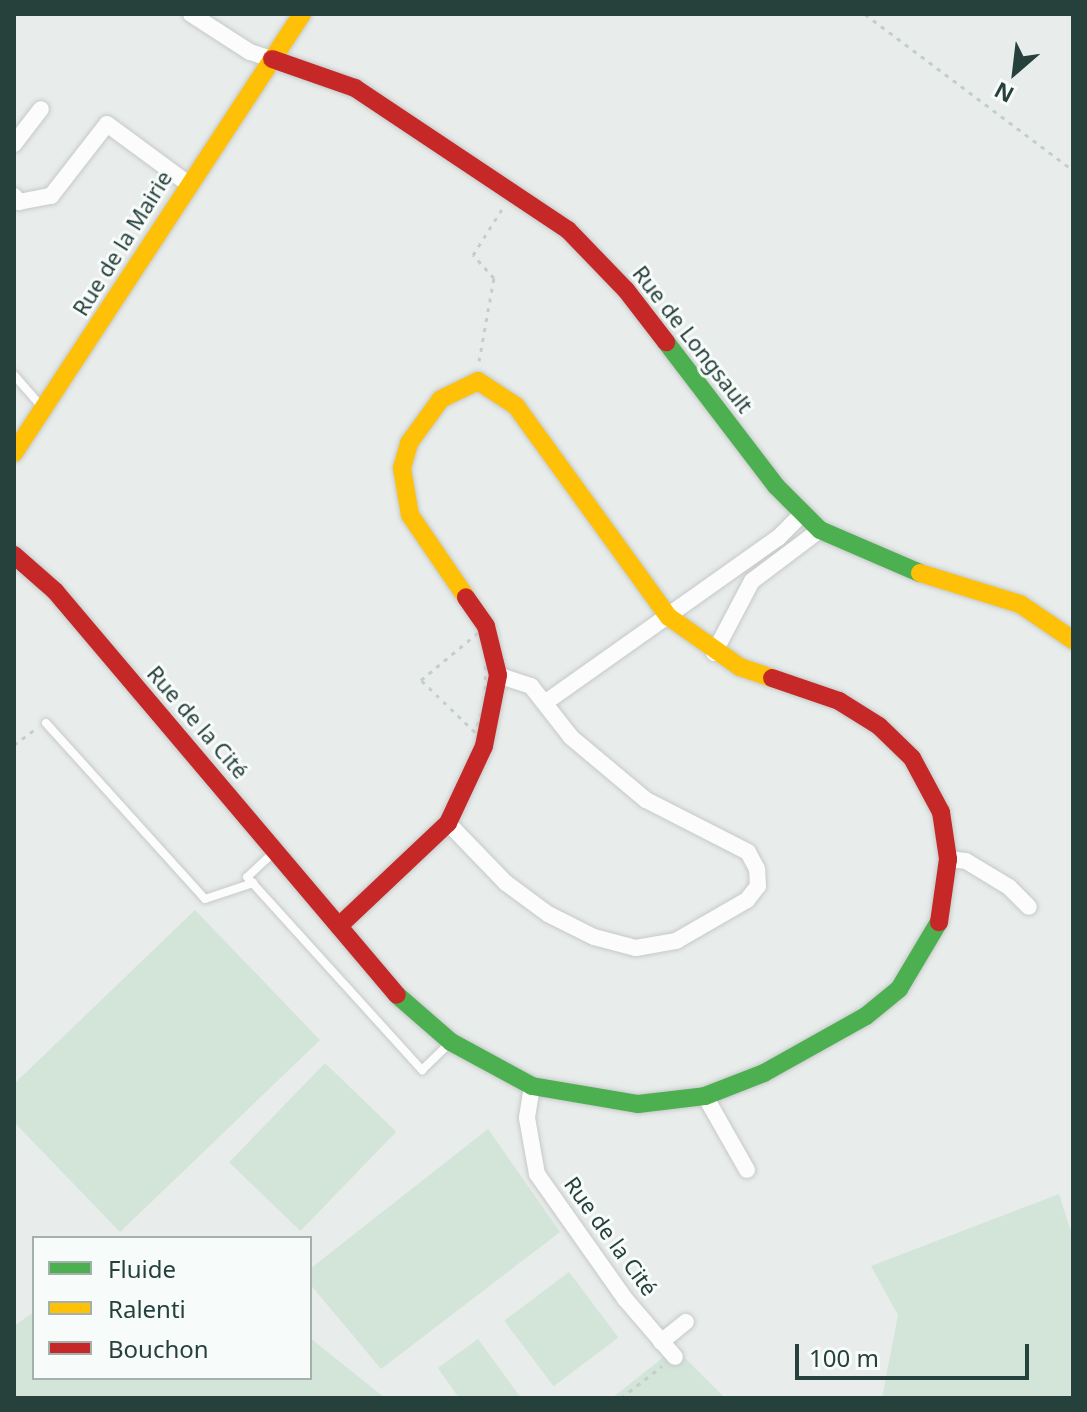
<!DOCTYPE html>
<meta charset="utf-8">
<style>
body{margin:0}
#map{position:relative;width:1087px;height:1412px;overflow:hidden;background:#e8eceb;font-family:"Noto Sans",sans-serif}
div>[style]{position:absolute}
.green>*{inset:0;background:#d3e4d9;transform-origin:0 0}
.path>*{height:3px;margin-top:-1.5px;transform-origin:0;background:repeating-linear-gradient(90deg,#c6cecd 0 4px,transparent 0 10px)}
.roads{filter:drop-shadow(0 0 2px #c5c9c8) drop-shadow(0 0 2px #c5c9c8)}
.lane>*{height:8px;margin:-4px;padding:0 4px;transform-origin:4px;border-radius:4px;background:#fcfcfc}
.street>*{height:16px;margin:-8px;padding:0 8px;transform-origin:8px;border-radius:8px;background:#fcfcfc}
.fast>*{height:18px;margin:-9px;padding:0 9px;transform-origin:9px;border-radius:9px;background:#4caf50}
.slow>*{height:18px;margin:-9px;padding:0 9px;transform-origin:9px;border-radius:9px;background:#ffc107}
.jam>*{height:18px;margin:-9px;padding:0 9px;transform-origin:9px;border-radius:9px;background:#c62828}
span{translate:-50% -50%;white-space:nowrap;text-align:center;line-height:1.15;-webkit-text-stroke:6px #f7fbf9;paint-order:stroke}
.street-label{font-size:22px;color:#26403c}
.frame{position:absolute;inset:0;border:16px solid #26403c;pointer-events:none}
.legend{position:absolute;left:32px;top:1236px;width:280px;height:144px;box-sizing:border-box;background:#f7fbf9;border:2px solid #a3b0ad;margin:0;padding:10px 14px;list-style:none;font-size:24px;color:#26403c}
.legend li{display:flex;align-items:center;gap:16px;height:40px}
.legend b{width:40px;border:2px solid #a3b0ad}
.north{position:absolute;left:975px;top:32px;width:80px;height:80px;-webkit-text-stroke:6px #f7fbf9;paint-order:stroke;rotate:208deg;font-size:22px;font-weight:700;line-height:32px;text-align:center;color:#26403c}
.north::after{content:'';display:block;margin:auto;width:28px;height:36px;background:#26403c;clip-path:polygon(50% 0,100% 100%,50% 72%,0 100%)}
.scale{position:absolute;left:795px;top:1344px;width:234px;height:36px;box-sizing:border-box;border:4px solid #26403c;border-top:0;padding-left:10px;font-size:24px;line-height:28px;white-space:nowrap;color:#26403c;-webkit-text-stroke:6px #f7fbf9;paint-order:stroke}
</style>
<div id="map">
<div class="green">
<i style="clip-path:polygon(195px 910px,320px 1040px,120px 1232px,14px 1122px,14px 1084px)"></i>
<i style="left:325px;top:1063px;width:99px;height:138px;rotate:44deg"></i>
<i style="clip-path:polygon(488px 1129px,560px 1232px,381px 1369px,310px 1284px,310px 1269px)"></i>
<i style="clip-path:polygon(1059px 1194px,1073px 1238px,1073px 1398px,882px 1398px,898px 1315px,871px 1266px)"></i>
<i style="left:569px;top:1272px;width:82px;height:81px;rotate:53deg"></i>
<i style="clip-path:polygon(34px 1312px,34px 1378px,310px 1378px,310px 1338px,385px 1398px,14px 1398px,14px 1326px)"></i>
<i style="clip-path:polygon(478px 1339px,521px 1398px,459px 1398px,438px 1368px)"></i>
<i style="clip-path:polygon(675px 1348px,725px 1398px,612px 1398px)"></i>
</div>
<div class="path">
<i style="left:865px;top:14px;width:260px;rotate:36.9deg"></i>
<i style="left:479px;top:361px;width:84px;rotate:-79.8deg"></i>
<i style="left:494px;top:278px;width:31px;rotate:-132deg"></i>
<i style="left:473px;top:255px;width:54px;rotate:-57.8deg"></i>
<i style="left:486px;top:626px;width:77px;rotate:90.7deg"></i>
<i style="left:485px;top:703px;width:31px;rotate:109deg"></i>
<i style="left:475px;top:732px;width:75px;rotate:-136.1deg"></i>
<i style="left:421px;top:680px;width:85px;rotate:-39.7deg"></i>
<i style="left:14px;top:745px;width:26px;rotate:-37deg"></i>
<i style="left:621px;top:1398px;width:52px;rotate:-38deg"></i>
</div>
<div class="roads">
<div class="lane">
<i style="left:14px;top:375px;width:43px;rotate:48.8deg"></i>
<i style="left:46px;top:723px;width:237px;rotate:47.9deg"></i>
<i style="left:205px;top:899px;width:51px;rotate:-18.4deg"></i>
<i style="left:273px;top:853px;width:35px;rotate:137deg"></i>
<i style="left:247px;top:877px;width:261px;rotate:47.8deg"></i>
<i style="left:422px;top:1070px;width:36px;rotate:-44deg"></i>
</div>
<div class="street">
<i style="left:191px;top:14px;width:70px;rotate:32.8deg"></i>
<i style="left:250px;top:52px;width:23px;rotate:18deg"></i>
<i style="left:14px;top:144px;width:44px;rotate:-52.4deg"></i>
<i style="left:14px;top:196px;width:8px;rotate:50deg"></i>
<i style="left:19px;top:202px;width:33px;rotate:-11deg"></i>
<i style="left:51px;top:196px;width:91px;rotate:-52.1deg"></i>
<i style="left:107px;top:124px;width:99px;rotate:36.4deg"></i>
<i style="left:714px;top:653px;width:81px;rotate:-62.2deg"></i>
<i style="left:752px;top:581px;width:85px;rotate:-36.9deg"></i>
<i style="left:546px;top:702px;width:284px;rotate:-35.3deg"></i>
<i style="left:778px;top:538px;width:33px;rotate:-45deg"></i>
<i style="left:448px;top:823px;width:83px;rotate:46deg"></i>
<i style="left:506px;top:883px;width:52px;rotate:36.4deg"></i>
<i style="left:548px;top:914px;width:51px;rotate:26.6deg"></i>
<i style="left:594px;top:937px;width:43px;rotate:14.7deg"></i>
<i style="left:636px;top:948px;width:41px;rotate:-9.9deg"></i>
<i style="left:676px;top:941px;width:82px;rotate:-30deg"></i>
<i style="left:747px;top:900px;width:18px;rotate:-52deg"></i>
<i style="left:758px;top:886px;width:17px;rotate:-93deg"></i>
<i style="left:757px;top:869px;width:19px;rotate:-118deg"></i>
<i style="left:748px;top:852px;width:114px;rotate:-153deg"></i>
<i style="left:646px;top:800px;width:98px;rotate:-140deg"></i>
<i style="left:571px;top:737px;width:65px;rotate:-128.1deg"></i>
<i style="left:531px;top:686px;width:35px;rotate:-162deg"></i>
<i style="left:948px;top:859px;width:18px;rotate:6deg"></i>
<i style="left:966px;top:861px;width:50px;rotate:31.2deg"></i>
<i style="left:1009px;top:887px;width:28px;rotate:45deg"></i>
<i style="left:532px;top:1086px;width:32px;rotate:99deg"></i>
<i style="left:527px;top:1118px;width:57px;rotate:79.9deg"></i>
<i style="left:537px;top:1174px;width:154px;rotate:54.8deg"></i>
<i style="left:626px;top:1300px;width:75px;rotate:49.3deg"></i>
<i style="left:705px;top:1096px;width:85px;rotate:60.4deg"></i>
<i style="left:661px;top:1342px;width:32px;rotate:-39deg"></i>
</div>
<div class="fast">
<i style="left:666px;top:342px;width:181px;rotate:52.6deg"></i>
<i style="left:776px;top:486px;width:62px;rotate:45deg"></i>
<i style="left:820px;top:530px;width:109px;rotate:23.3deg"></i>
<i style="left:397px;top:995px;width:72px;rotate:41deg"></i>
<i style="left:451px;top:1042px;width:92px;rotate:28.5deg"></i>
<i style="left:532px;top:1086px;width:108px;rotate:9.6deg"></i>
<i style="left:638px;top:1104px;width:67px;rotate:-6.8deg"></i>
<i style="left:705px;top:1096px;width:63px;rotate:-21.3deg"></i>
<i style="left:764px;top:1073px;width:117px;rotate:-29.2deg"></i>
<i style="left:866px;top:1016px;width:43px;rotate:-39.3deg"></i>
<i style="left:899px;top:989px;width:78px;rotate:-59.2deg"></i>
</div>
<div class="slow">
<i style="left:14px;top:453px;width:525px;rotate:-56.73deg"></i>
<i style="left:920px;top:573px;width:105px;rotate:17.2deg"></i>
<i style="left:1020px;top:604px;width:64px;rotate:34.2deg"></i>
<i style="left:466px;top:597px;width:99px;rotate:-124.3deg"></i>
<i style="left:410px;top:515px;width:48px;rotate:-99.7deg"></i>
<i style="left:402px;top:468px;width:26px;rotate:-74deg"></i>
<i style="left:409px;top:443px;width:54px;rotate:-54deg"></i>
<i style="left:441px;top:399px;width:41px;rotate:-25.9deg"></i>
<i style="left:478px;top:381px;width:45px;rotate:33.3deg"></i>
<i style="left:516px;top:406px;width:261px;rotate:54.1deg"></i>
<i style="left:669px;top:617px;width:87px;rotate:35.2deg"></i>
<i style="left:740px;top:667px;width:34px;rotate:19deg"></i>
</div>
<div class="jam">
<i style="left:272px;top:59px;width:88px;rotate:19.3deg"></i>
<i style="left:355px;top:88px;width:256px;rotate:33.7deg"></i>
<i style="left:568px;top:230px;width:83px;rotate:46deg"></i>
<i style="left:626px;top:290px;width:66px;rotate:52.4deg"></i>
<i style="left:14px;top:555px;width:55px;rotate:41.3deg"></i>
<i style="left:55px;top:591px;width:529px;rotate:49.75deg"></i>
<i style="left:772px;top:678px;width:71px;rotate:18.9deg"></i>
<i style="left:839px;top:701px;width:47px;rotate:32deg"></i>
<i style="left:879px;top:726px;width:46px;rotate:44.1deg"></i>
<i style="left:912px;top:758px;width:61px;rotate:61.8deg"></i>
<i style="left:941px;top:812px;width:48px;rotate:81.5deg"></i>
<i style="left:948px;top:859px;width:64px;rotate:98.1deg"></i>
<i style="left:339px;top:926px;width:150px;rotate:-43.4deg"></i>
<i style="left:448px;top:823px;width:85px;rotate:-64.9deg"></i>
<i style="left:484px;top:746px;width:72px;rotate:-78.8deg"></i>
<i style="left:498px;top:675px;width:50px;rotate:-103.8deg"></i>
<i style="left:486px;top:626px;width:35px;rotate:-125deg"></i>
</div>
</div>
<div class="street-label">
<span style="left:122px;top:243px;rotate:-58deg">Rue de la Mairie</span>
<span style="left:693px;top:339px;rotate:52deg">Rue de Longsault</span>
<span style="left:198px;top:722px;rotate:49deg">Rue de la Cité</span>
<span style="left:611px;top:1236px;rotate:54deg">Rue de la Cité</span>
</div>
<div class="frame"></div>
<ul class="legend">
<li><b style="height:10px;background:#4caf50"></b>Fluide</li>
<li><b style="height:10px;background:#ffc107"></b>Ralenti</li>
<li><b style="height:10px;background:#c62828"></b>Bouchon</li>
</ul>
<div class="north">N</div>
<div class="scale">100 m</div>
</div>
